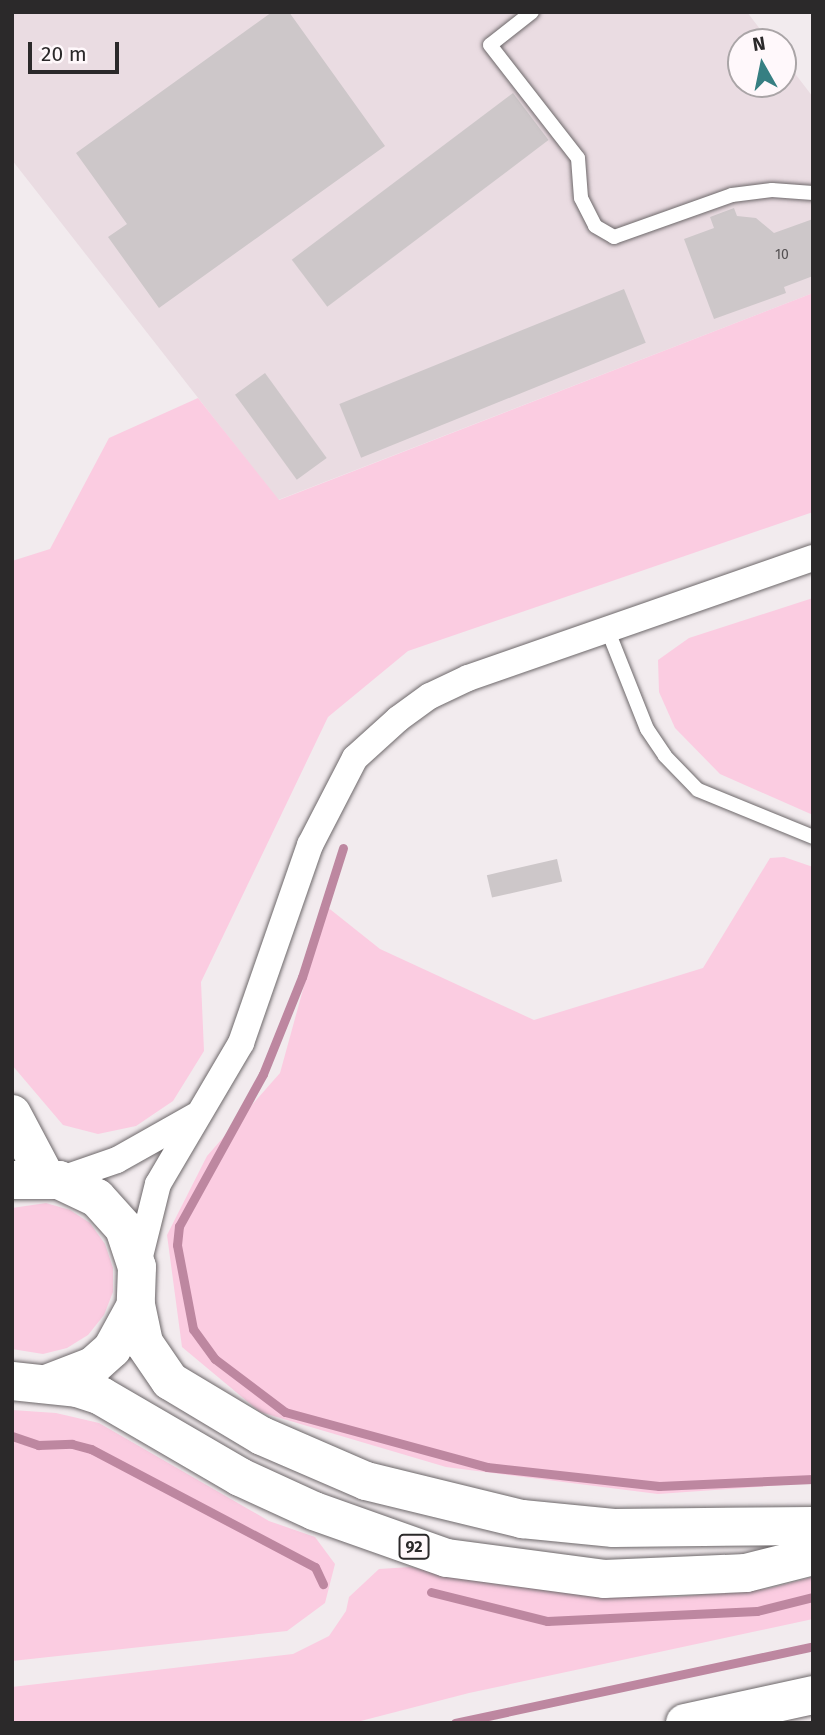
<!DOCTYPE html>
<style>
body{margin:0}
#map{position:relative;width:825px;height:1735px;overflow:hidden;background:#f2ebee;font-family:"Fira Sans",sans-serif}
div>[style]{position:absolute}
.built>*{inset:0;background:#eadce2}
.green>*{inset:0;background:#fbcce1}
.stream>*{height:9px;margin:-4.5px;padding:0 4.5px;transform-origin:4.5px;border-radius:4.5px;background:#bd87a0}
.building>*{inset:0;background:#cdc7c9;transform-origin:0 0}
.roads{filter:drop-shadow(0 0 2px #6d686a) drop-shadow(0 0 2px #6d686a)}
.service>*{height:14px;margin:-7px;padding:0 7px;transform-origin:7px;border-radius:7px;background:#fff}
.minor>*{height:26px;margin:-13px;padding:0 13px;transform-origin:13px;border-radius:13px;background:#fff}
.primary>*{height:38px;margin:-19px;padding:0 19px;transform-origin:19px;border-radius:19px;background:#fff}
.motorway>*{height:38px;margin:-19px;padding:0 19px;transform-origin:19px;border-radius:19px;background:#fff}
span{translate:-50% -50%;white-space:nowrap;text-align:center;line-height:1.15;-webkit-text-stroke:5px #fff8fb;paint-order:stroke}
.number-label{font-size:14px;color:#545052}
.number-label span{-webkit-text-stroke-width:0}
.shield-label span{padding:2px 5px;background:#fff8fb;border:2px solid;border-radius:5px;-webkit-text-stroke-width:0}
.shield-label{font-size:16px;color:#2b292a;font-weight:700}
.frame{position:absolute;inset:0;border:14px solid #2b292a;pointer-events:none}
.north{position:absolute;left:727px;top:28px;width:70px;height:70px;box-sizing:border-box;background:#fff8fb;border:2px solid #aaa5a7;border-radius:50%;rotate:351deg;font-size:19px;font-weight:700;line-height:28px;text-align:center;color:#2b292a}
.north::after{content:'';display:block;margin:auto;width:24px;height:32px;background:#367f82;clip-path:polygon(50% 0,100% 100%,50% 72%,0 100%)}
.scale{position:absolute;left:28px;top:42px;width:91px;height:32px;box-sizing:border-box;border:4px solid #2b292a;border-top:0;padding-left:9px;font-size:21px;line-height:24px;white-space:nowrap;color:#2b292a;-webkit-text-stroke:5px #fff8fb;paint-order:stroke}
</style>
<div id="map">
<div class="built">
<i style="clip-path:polygon(12px 12px,747px 12px,770px 42px,741px 42px,741px 84px,783px 84px,783px 58px,813px 97px,813px 293px,278px 500px,12px 160px)"></i>
</div>
<div class="green">
<i style="clip-path:polygon(813px 293px,813px 512px,408px 651px,328px 717px,201px 982px,204px 1051px,173px 1101px,136px 1126px,98px 1134px,63px 1125px,12px 1065px,12px 561px,50px 549px,109px 438px,198px 398px,279px 500px)"></i>
<i style="clip-path:polygon(813px 598px,813px 815px,720px 774px,675px 728px,659px 692px,658px 660px,689px 638px)"></i>
<i style="clip-path:polygon(784px 857px,813px 867px,813px 1483px,658px 1494px,446px 1467px,260px 1412px,182px 1347px,167px 1235px,207px 1156px,280px 1073px,326px 906px,380px 949px,534px 1020px,703px 968px,770px 858px)"></i>
<i style="clip-path:polygon(46px 1203px,70px 1210px,90px 1223px,105px 1244px,113px 1268px,113px 1292px,104px 1315px,88px 1335px,67px 1348px,43px 1354px,12px 1349px,12px 1208px)"></i>
<i style="clip-path:polygon(12px 1410px,56px 1413px,99px 1423px,269px 1521px,315px 1537px,335px 1564px,325px 1603px,287px 1631px,12px 1661px)"></i>
<i style="clip-path:polygon(410px 1567px,498px 1584px,674px 1597px,766px 1589px,813px 1577px,813px 1619px,469px 1693px,353px 1723px,12px 1723px,12px 1687px,293px 1654px,329px 1636px,346px 1611px,349px 1597px,379px 1569px)"></i>
</div>
<div class="stream">
<i style="left:343px;top:848px;width:135px;rotate:107.6deg"></i>
<i style="left:302px;top:977px;width:105px;rotate:111.9deg"></i>
<i style="left:263px;top:1074px;width:174px;rotate:118.9deg"></i>
<i style="left:179px;top:1226px;width:19px;rotate:96deg"></i>
<i style="left:177px;top:1245px;width:86px;rotate:79.2deg"></i>
<i style="left:193px;top:1329px;width:37px;rotate:54deg"></i>
<i style="left:215px;top:1359px;width:88px;rotate:37.1deg"></i>
<i style="left:285px;top:1412px;width:209px;rotate:15.2deg"></i>
<i style="left:487px;top:1467px;width:173px;rotate:6.3deg"></i>
<i style="left:659px;top:1486px;width:154px;rotate:-2.6deg"></i>
<i style="left:12px;top:1436px;width:28px;rotate:19deg"></i>
<i style="left:38px;top:1445px;width:34px;rotate:-2deg"></i>
<i style="left:72px;top:1444px;width:20px;rotate:15deg"></i>
<i style="left:91px;top:1449px;width:253px;rotate:27.8deg"></i>
<i style="left:315px;top:1567px;width:19px;rotate:65deg"></i>
<i style="left:431px;top:1592px;width:120px;rotate:14deg"></i>
<i style="left:547px;top:1621px;width:210px;rotate:-2.7deg"></i>
<i style="left:757px;top:1611px;width:58px;rotate:-14deg"></i>
<i style="left:455px;top:1723px;width:366px;rotate:-12.1deg"></i>
</div>
<div class="building">
<i style="clip-path:polygon(272px 12px,289px 12px,385px 146px,159px 308px,108px 237px,127px 224px,76px 153px)"></i>
<i style="left:513px;top:93px;width:59px;height:277px;rotate:53deg"></i>
<i style="clip-path:polygon(734px 208px,737px 216px,756px 218px,774px 233px,813px 219px,813px 276px,784px 287px,786px 293px,714px 319px,684px 239px,714px 228px,710px 217px)"></i>
<i style="left:624px;top:289px;width:58px;height:307px;rotate:68deg"></i>
<i style="left:265px;top:373px;width:105px;height:37px;rotate:54deg"></i>
<i style="left:557px;top:859px;width:23px;height:72px;rotate:77deg"></i>
</div>
<div class="roads">
<div class="service">
<i style="left:532px;top:12px;width:53px;rotate:141.8deg"></i>
<i style="left:490px;top:45px;width:143px;rotate:52.1deg"></i>
<i style="left:578px;top:158px;width:40px;rotate:85.7deg"></i>
<i style="left:581px;top:198px;width:31px;rotate:63deg"></i>
<i style="left:595px;top:226px;width:22px;rotate:30deg"></i>
<i style="left:614px;top:237px;width:125px;rotate:-19.6deg"></i>
<i style="left:732px;top:195px;width:40px;rotate:-7.1deg"></i>
<i style="left:772px;top:190px;width:41px;rotate:4.2deg"></i>
<i style="left:608px;top:631px;width:105px;rotate:68.3deg"></i>
<i style="left:647px;top:729px;width:32px;rotate:56deg"></i>
<i style="left:665px;top:756px;width:47px;rotate:45.9deg"></i>
<i style="left:698px;top:790px;width:124px;rotate:22.2deg"></i>
</div>
<div class="minor">
<i style="left:59px;top:1180px;width:61px;rotate:-19deg"></i>
<i style="left:117px;top:1160px;width:90px;rotate:-29.4deg"></i>
<i style="left:138px;top:1264px;width:82px;rotate:-76deg"></i>
<i style="left:158px;top:1184px;width:164px;rotate:-59.5deg"></i>
<i style="left:241px;top:1043px;width:210px;rotate:-70.8deg"></i>
<i style="left:310px;top:845px;width:98px;rotate:-62.7deg"></i>
<i style="left:355px;top:758px;width:58px;rotate:-42.2deg"></i>
<i style="left:398px;top:719px;width:39px;rotate:-36deg"></i>
<i style="left:430px;top:696px;width:42px;rotate:-25.3deg"></i>
<i style="left:468px;top:678px;width:365px;rotate:-19.2deg"></i>
</div>
<div class="primary">
<i style="left:12px;top:1114px;width:72px;rotate:62deg"></i>
<i style="left:12px;top:1180px;width:47px"></i>
<i style="left:59px;top:1180px;width:42px;rotate:25.3deg"></i>
<i style="left:97px;top:1198px;width:40px;rotate:48deg"></i>
<i style="left:124px;top:1228px;width:41px;rotate:71.6deg"></i>
<i style="left:137px;top:1267px;width:38px;rotate:92deg"></i>
<i style="left:136px;top:1305px;width:50px;rotate:118.6deg"></i>
<i style="left:112px;top:1349px;width:25px;rotate:138deg"></i>
<i style="left:93px;top:1366px;width:50px;rotate:159deg"></i>
<i style="left:136px;top:1305px;width:39px;rotate:78deg"></i>
<i style="left:144px;top:1343px;width:46px;rotate:55.6deg"></i>
<i style="left:170px;top:1381px;width:107px;rotate:30.9deg"></i>
<i style="left:262px;top:1436px;width:113px;rotate:23.4deg"></i>
<i style="left:366px;top:1481px;width:161px;rotate:13.7deg"></i>
<i style="left:522px;top:1519px;width:92px;rotate:5.6deg"></i>
<i style="left:614px;top:1528px;width:199px;rotate:-0.6deg"></i>
<i style="left:12px;top:1381px;width:65px;rotate:6.1deg"></i>
<i style="left:77px;top:1388px;width:25px;rotate:18deg"></i>
<i style="left:101px;top:1396px;width:161px;rotate:30.2deg"></i>
<i style="left:240px;top:1477px;width:81px;rotate:24.7deg"></i>
<i style="left:314px;top:1511px;width:141px;rotate:19.5deg"></i>
<i style="left:447px;top:1558px;width:158px;rotate:7.6deg"></i>
<i style="left:604px;top:1579px;width:142px;rotate:-2.4deg"></i>
<i style="left:746px;top:1573px;width:69px;rotate:-14.2deg"></i>
</div>
<div class="motorway">
<i style="left:685px;top:1723px;width:131px;rotate:-12.3deg"></i>
</div>
</div>
<div class="number-label">
<span style="left:782px;top:255px">10</span>
</div>
<div class="shield-label">
<span style="left:414px;top:1547px">92</span>
</div>
<div class="frame"></div>
<div class="north">N</div>
<div class="scale">20 m</div>
</div>
